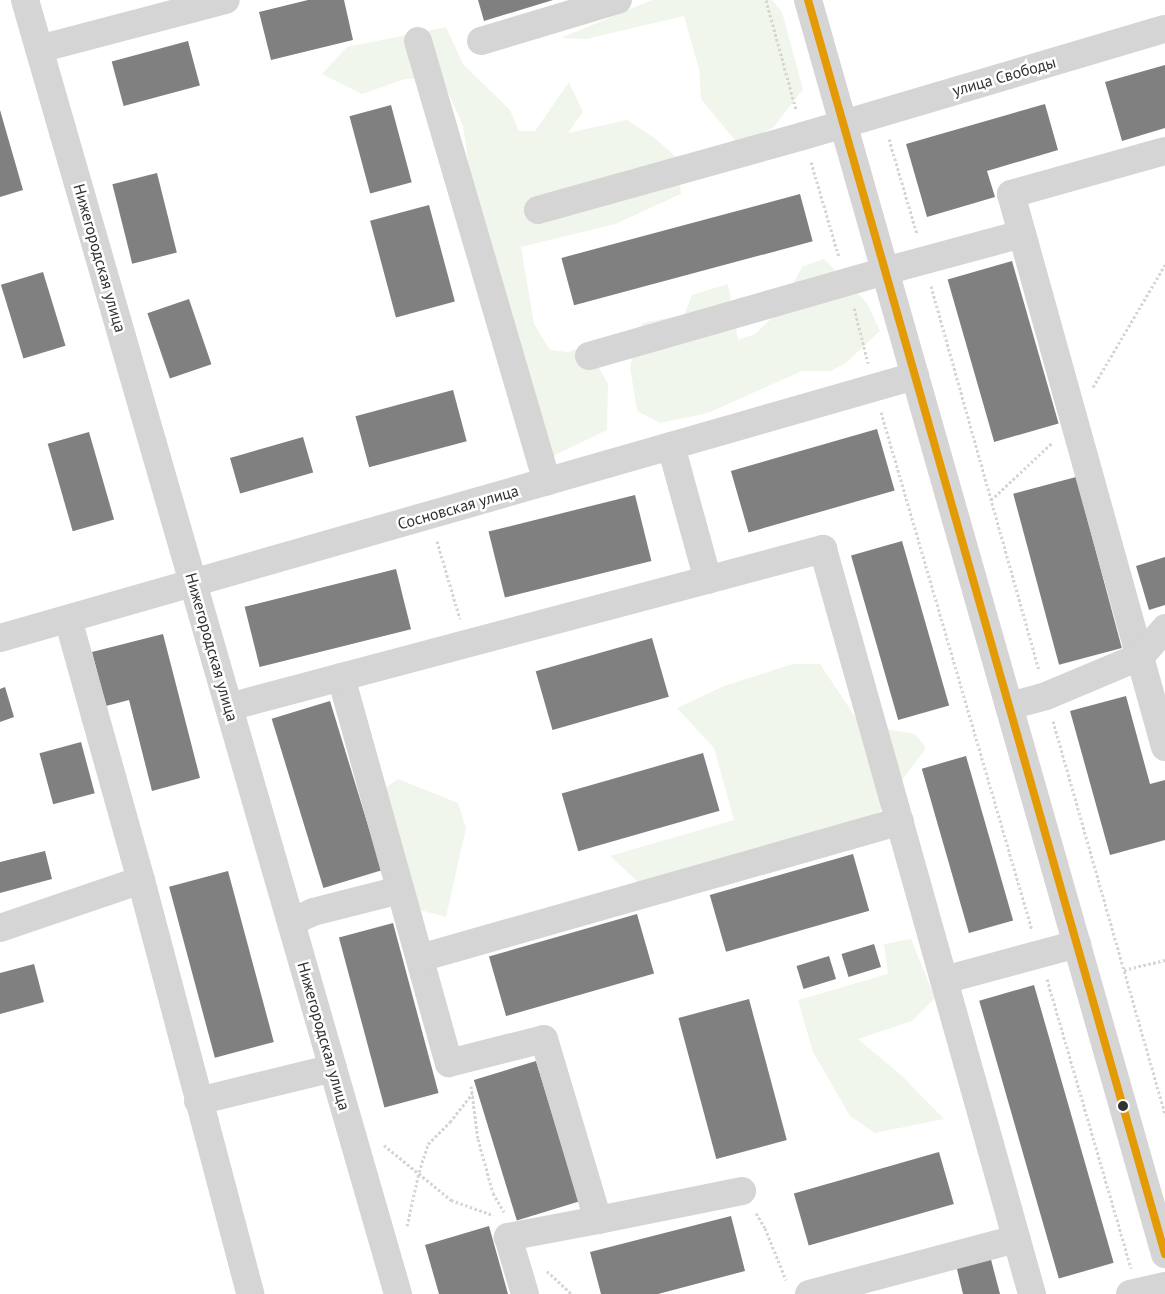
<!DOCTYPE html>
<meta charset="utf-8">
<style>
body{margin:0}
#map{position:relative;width:1165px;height:1294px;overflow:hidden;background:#fff;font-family:"PT Sans",sans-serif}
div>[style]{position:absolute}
.green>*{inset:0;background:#f1f6ec}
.building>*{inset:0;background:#808080;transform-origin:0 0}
.path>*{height:3px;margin-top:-1.5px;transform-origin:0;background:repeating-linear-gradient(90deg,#d5d5d5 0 2.5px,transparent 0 5px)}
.minor>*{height:28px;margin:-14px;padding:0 14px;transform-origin:14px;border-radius:14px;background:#d5d5d5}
.bus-1>*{height:8px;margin:-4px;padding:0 4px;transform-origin:4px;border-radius:4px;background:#e39a05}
.dots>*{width:14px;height:14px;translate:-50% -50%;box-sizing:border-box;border:2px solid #fff;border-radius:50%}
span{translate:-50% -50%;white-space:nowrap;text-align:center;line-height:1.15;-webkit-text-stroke:5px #fff;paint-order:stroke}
.street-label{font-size:16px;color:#313131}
</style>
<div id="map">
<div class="green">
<i style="clip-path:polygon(652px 0,772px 0,782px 12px,803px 89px,773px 128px,738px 144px,701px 99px,699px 69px,684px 16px,586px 39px,561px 38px)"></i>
<i style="clip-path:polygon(446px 27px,463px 64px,510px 110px,519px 131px,535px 131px,569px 82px,583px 112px,568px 133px,627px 120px,656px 139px,677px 158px,681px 194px,615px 224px,521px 247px,534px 324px,550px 350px,567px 352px,587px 346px,608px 384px,607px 430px,551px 457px,473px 194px,463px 126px,441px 77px,405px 79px,362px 94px,322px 74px,347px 47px)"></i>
<i style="clip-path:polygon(824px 259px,867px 303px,880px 331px,847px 362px,831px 371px,802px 371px,708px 413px,660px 423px,637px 411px,630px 367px,642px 323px,684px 315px,692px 295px,728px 284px,738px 340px,755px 334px,774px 316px,803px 266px)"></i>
<i style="clip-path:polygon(793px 664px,820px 664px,860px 724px,915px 734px,926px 748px,876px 816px,638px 882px,610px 856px,734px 820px,714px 748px,677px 708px,724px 686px)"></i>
<i style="clip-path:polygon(398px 779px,458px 803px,466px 828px,446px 917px,391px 902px,368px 800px)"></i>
<i style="clip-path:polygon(911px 939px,935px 998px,912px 1021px,858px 1039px,901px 1075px,944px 1119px,875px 1133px,850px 1116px,813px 1052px,798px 1000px,888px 974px,884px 944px)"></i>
</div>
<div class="building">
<i style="clip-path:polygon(308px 0,344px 0,353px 40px,271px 60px,259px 12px)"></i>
<i style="clip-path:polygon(478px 0,553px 0,484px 21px)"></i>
<i style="left:188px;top:41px;width:46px;height:79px;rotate:75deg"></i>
<i style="clip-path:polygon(1165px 65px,1165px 128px,1122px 141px,1105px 82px)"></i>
<i style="clip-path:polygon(1045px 104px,1058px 150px,987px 171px,995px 197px,927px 217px,906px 144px)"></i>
<i style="left:391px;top:105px;width:80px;height:43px;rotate:75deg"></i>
<i style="clip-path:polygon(0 110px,23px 190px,0 197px)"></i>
<i style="left:157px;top:173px;width:82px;height:46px;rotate:76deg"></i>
<i style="left:800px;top:194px;width:49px;height:247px;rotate:75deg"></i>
<i style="left:429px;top:205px;width:100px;height:61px;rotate:75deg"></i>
<i style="left:1012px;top:261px;width:169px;height:67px;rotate:74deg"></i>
<i style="left:43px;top:272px;width:77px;height:44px;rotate:73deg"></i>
<i style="left:189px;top:299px;width:69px;height:44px;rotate:71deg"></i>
<i style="left:453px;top:390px;width:53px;height:101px;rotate:75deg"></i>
<i style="left:877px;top:429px;width:64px;height:152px;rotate:74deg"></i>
<i style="left:89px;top:432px;width:91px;height:43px;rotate:74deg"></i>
<i style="left:303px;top:437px;width:37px;height:76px;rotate:74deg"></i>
<i style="left:1076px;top:477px;width:177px;height:65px;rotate:75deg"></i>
<i style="left:635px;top:495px;width:68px;height:151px;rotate:76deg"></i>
<i style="left:902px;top:541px;width:171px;height:53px;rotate:74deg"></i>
<i style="clip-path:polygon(1165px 557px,1165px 605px,1149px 610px,1136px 566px)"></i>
<i style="left:396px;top:569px;width:62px;height:156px;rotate:76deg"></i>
<i style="clip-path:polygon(163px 634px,200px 778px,152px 791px,129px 700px,106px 706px,92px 652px)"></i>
<i style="left:652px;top:638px;width:61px;height:121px;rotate:74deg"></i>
<i style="clip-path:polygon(5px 687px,14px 717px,0 722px,0 689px)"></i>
<i style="clip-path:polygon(1126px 696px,1150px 784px,1165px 780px,1165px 840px,1110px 855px,1070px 711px)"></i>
<i style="left:330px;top:701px;width:177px;height:61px;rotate:73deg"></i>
<i style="left:81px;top:742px;width:53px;height:43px;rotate:75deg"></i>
<i style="left:703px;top:753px;width:60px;height:147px;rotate:74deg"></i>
<i style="left:966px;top:756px;width:171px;height:46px;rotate:74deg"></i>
<i style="clip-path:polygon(45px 851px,52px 879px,0 893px,0 862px)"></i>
<i style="left:853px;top:854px;width:59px;height:149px;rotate:74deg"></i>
<i style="left:228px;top:871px;width:177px;height:61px;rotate:75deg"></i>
<i style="left:637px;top:914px;width:62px;height:154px;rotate:74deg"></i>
<i style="left:393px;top:923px;width:176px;height:56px;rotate:75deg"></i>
<i style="left:874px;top:944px;width:24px;height:34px;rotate:73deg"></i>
<i style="left:829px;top:956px;width:24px;height:34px;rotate:73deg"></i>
<i style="clip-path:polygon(34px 964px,44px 1002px,0 1014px,0 973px)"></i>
<i style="left:1034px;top:985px;width:289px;height:57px;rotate:74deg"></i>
<i style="left:749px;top:999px;width:146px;height:73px;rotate:75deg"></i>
<i style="left:536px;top:1061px;width:147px;height:65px;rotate:73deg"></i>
<i style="left:939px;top:1152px;width:54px;height:151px;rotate:74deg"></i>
<i style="clip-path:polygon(731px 1216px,745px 1271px,658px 1294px,601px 1294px,590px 1252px)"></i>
<i style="clip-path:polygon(489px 1226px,508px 1294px,439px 1294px,425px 1245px)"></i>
<i style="clip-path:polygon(989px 1252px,1000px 1294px,963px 1294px,955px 1261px)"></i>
</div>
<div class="path">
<i style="left:766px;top:0;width:114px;rotate:74.7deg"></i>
<i style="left:889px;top:139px;width:99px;rotate:73.6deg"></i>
<i style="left:811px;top:162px;width:99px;rotate:73.6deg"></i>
<i style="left:931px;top:286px;width:399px;rotate:74.3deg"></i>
<i style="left:854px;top:308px;width:57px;rotate:75.7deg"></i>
<i style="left:1093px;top:387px;width:142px;rotate:-59.5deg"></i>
<i style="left:881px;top:412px;width:540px;rotate:73.75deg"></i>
<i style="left:991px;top:500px;width:85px;rotate:-43.1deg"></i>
<i style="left:437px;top:541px;width:81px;rotate:73.6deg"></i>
<i style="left:1053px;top:721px;width:410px;rotate:74.1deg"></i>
<i style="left:1124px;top:970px;width:42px;rotate:-13.7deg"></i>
<i style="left:1047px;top:979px;width:301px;rotate:73.8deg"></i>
<i style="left:471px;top:1086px;width:53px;rotate:82.5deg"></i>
<i style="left:478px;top:1139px;width:56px;rotate:74.5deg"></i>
<i style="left:493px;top:1193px;width:22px;rotate:60deg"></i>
<i style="left:384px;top:1145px;width:87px;rotate:39.4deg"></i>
<i style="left:451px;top:1200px;width:45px;rotate:19.7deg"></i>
<i style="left:756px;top:1213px;width:17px;rotate:59deg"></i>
<i style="left:765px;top:1228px;width:56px;rotate:68deg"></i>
<i style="left:407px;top:1226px;width:55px;rotate:-77.5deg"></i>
<i style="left:419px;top:1172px;width:29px;rotate:-72deg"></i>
<i style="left:428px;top:1144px;width:31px;rotate:-45deg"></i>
<i style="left:450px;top:1122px;width:36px;rotate:-52deg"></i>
<i style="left:547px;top:1271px;width:34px;rotate:43deg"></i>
</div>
<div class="minor">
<i style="left:25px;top:0;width:1347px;rotate:73.92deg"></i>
<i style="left:808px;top:0;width:1304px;rotate:74.11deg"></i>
<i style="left:418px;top:41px;width:459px;rotate:73.7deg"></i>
<i style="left:481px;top:41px;width:143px;rotate:-16.7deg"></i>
<i style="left:39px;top:49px;width:193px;rotate:-14.7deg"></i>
<i style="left:1165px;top:151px;width:160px;rotate:164.4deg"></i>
<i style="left:1011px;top:194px;width:574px;rotate:74.44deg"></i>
<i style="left:538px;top:210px;width:275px;rotate:-15.6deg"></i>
<i style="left:803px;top:136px;width:377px;rotate:-16.5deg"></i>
<i style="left:589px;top:356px;width:308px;rotate:-16deg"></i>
<i style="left:885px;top:271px;width:142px;rotate:-15.1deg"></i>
<i style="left:671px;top:446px;width:139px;rotate:74.6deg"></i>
<i style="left:68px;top:619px;width:271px;rotate:74.4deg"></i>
<i style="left:141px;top:880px;width:428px;rotate:75.2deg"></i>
<i style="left:0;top:638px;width:952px;rotate:-15.98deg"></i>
<i style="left:341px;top:677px;width:401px;rotate:74.4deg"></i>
<i style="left:449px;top:1063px;width:98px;rotate:-14.2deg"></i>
<i style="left:544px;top:1039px;width:189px;rotate:73.4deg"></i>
<i style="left:598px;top:1220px;width:92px;rotate:169.3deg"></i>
<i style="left:508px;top:1237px;width:59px;rotate:73.4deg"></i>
<i style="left:1009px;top:706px;width:38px;rotate:-15deg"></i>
<i style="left:1046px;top:696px;width:103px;rotate:-22.8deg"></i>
<i style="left:1141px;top:656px;width:37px;rotate:-49deg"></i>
<i style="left:229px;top:707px;width:615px;rotate:-14.9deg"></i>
<i style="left:823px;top:549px;width:774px;rotate:74.33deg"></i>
<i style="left:291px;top:922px;width:24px;rotate:-24deg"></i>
<i style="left:313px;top:912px;width:90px;rotate:-14.2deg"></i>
<i style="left:0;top:928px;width:149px;rotate:-18.8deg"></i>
<i style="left:420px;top:958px;width:499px;rotate:-15.9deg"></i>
<i style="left:944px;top:980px;width:138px;rotate:-15.1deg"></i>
<i style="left:198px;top:1101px;width:139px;rotate:-13.7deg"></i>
<i style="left:598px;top:1220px;width:147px;rotate:-11.4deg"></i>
<i style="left:809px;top:1294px;width:214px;rotate:-14.9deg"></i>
<i style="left:1130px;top:1294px;width:36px;rotate:-13deg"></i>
</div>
<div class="bus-1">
<i style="left:808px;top:0;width:1304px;rotate:74.11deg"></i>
</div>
<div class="dots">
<i style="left:1123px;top:1106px;background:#313131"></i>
</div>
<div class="street-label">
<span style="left:1004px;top:76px;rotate:-16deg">улица Свободы</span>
<span style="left:100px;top:258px;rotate:74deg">Нижегородская улица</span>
<span style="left:458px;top:507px;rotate:-16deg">Сосновская улица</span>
<span style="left:212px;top:647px;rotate:74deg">Нижегородская улица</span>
<span style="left:324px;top:1036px;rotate:74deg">Нижегородская улица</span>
</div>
</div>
